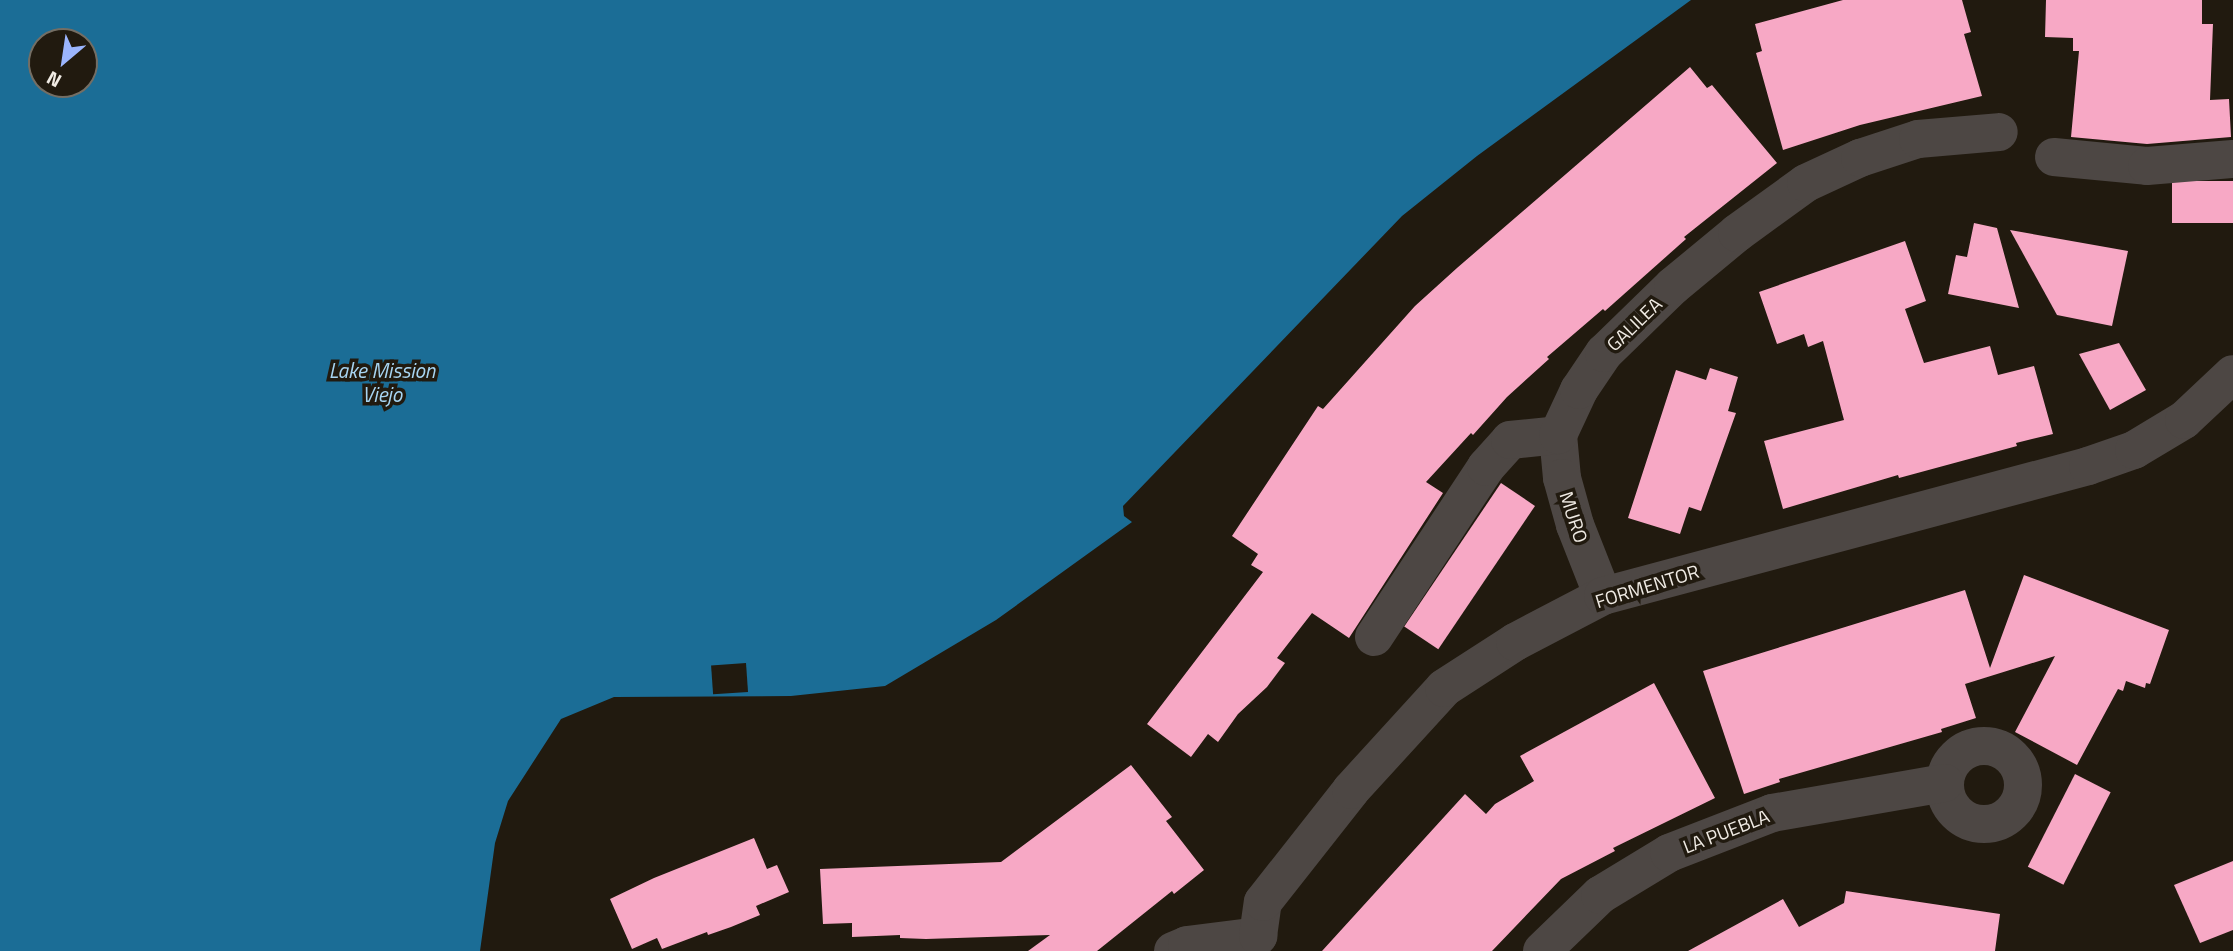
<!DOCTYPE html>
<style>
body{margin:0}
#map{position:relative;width:2233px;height:951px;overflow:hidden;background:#211a0f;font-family:"Titillium Web",sans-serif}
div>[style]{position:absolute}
.water>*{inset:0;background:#1b6d96}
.pier>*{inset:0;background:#211a0f;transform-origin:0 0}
.building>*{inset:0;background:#f7a8c5;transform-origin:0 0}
.street>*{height:38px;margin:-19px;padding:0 19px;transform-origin:19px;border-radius:19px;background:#4d4744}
.street>.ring{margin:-19px;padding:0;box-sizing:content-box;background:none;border:38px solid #4d4744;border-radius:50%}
span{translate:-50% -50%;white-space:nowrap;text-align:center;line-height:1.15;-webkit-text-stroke:7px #211a0f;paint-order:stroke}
.street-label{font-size:19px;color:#f0ebe4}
.water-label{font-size:21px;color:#a7d4f1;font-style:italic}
.north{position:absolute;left:28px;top:28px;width:70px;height:70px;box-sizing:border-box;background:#211a0f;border:2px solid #746e64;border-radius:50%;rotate:209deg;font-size:19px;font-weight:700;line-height:28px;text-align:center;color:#f0ebe4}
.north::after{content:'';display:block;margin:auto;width:24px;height:32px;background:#9bb5fd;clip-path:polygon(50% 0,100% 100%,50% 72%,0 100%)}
</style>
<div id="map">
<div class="water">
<i style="clip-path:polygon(evenodd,0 0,1691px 0,1477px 156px,1402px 216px,1123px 506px,1124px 516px,1132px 522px,996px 620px,885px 686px,791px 696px,614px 697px,561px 719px,508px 801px,495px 843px,480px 951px,0 951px,0 0,42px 42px,84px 42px,84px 84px,42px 84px,42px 42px)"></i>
</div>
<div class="pier">
<i style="left:746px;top:663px;width:29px;height:35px;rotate:86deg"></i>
</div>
<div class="building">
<i style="clip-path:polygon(1843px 0,1962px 0,1971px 32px,1964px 34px,1982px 96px,1860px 125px,1783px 150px,1756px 53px,1762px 51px,1755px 24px)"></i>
<i style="clip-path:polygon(2046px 0,2202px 0,2202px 24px,2213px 24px,2210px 100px,2229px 99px,2231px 137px,2147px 144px,2071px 137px,2079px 51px,2073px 51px,2073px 38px,2045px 37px)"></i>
<i style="clip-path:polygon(1690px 67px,1707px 88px,1712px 85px,1777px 163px,1684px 237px,1686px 239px,1605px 311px,1603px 309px,1547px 357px,1549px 359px,1507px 397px,1473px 435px,1471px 433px,1426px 482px,1443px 493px,1349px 638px,1312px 613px,1277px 658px,1285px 663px,1267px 687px,1238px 714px,1218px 742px,1208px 734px,1191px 757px,1147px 724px,1263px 572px,1251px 565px,1258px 554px,1232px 536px,1318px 406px,1323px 409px,1415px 306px,1457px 268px)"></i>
<i style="left:2233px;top:181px;width:42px;height:61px;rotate:90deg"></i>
<i style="clip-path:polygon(1974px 223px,1997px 228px,2019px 308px,1948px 294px,1956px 255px,1967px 257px)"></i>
<i style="clip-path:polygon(2010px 230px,2128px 251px,2112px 326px,2057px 315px)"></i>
<i style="clip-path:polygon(1905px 241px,1926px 301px,1905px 309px,1924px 363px,1990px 346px,1998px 375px,2034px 366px,2053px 434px,2016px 443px,2017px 446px,1899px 478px,1898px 475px,1783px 509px,1764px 441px,1844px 420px,1823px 341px,1808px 347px,1804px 334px,1777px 344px,1759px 292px)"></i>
<i style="clip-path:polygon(2119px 343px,2146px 390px,2110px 410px,2079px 354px)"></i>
<i style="clip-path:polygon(1710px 368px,1738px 377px,1728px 411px,1736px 413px,1701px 511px,1689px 507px,1680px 534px,1628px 518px,1676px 370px,1706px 380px)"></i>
<i style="left:1501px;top:483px;width:41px;height:173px;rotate:34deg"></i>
<i style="clip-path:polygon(2024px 575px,2169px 630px,2150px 684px,2146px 683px,2145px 688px,2126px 681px,2123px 691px,2118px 689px,2077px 765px,2015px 732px,2055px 656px,1965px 684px,1976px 718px,1941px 729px,1942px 732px,1779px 779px,1780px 782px,1744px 794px,1703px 671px,1965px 590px,1990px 668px)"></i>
<i style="clip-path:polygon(1654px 683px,1715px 798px,1613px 848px,1615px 851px,1561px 879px,1492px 951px,1322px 951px,1465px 794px,1486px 814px,1495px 804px,1534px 781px,1520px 756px)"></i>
<i style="clip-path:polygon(1131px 765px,1172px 817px,1166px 821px,1204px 870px,1174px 894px,1172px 891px,1097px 951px,1028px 951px,1050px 935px,926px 939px,900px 938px,900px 935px,852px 937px,852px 923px,823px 924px,820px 869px,1001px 862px)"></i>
<i style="left:2075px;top:774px;width:40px;height:104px;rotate:27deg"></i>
<i style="clip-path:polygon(754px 838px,767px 869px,777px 865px,789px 892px,756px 906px,760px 915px,731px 927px,708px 935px,707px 932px,662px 949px,657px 938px,632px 949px,610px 899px,654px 878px)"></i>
<i style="clip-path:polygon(2233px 861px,2233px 930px,2200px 943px,2174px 885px)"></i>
<i style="clip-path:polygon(1846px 891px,2000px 914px,1995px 951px,1688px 951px,1783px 899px,1799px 927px,1844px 903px)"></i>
</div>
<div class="street">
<i style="left:2054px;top:157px;width:93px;rotate:5.5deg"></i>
<i style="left:2147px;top:166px;width:86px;rotate:-4.7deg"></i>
<i style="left:1558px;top:435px;width:43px;rotate:84.7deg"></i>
<i style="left:1562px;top:478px;width:49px;rotate:74.5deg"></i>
<i style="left:1575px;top:525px;width:76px;rotate:68.5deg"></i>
<i style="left:1374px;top:637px;width:204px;rotate:-56.6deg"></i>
<i style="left:1486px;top:467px;width:36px;rotate:-48deg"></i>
<i style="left:1510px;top:440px;width:48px;rotate:-5.9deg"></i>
<i style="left:1558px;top:435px;width:50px;rotate:-65deg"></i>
<i style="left:1579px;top:390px;width:45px;rotate:-56deg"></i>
<i style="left:1604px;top:353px;width:96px;rotate:-44.2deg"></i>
<i style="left:1673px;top:286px;width:83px;rotate:-39.6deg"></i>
<i style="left:1737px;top:233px;width:85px;rotate:-35.9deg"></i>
<i style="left:1806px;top:183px;width:60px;rotate:-24.8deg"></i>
<i style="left:1860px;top:158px;width:61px;rotate:-18.1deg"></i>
<i style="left:1918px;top:139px;width:81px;rotate:-4.9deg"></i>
<i class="ring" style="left:1945px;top:746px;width:40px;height:40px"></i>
<i style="left:1173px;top:951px;width:15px;rotate:-23deg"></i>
<i style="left:1187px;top:945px;width:72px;rotate:-7.2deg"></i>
<i style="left:1258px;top:936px;width:34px;rotate:-82deg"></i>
<i style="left:1263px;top:902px;width:142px;rotate:-51.8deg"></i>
<i style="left:1351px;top:790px;width:138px;rotate:-47.6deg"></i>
<i style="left:1444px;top:688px;width:85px;rotate:-32.9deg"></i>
<i style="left:1515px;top:642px;width:99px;rotate:-27.6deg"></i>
<i style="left:1603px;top:596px;width:502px;rotate:-15deg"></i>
<i style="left:2088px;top:466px;width:49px;rotate:-19.2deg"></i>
<i style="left:2134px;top:450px;width:58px;rotate:-31deg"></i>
<i style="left:2184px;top:420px;width:67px;rotate:-43.2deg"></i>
<i style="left:1542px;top:951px;width:81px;rotate:-44deg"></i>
<i style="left:1600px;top:895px;width:81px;rotate:-31.3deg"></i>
<i style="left:1669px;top:853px;width:110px;rotate:-21.2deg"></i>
<i style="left:1772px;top:813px;width:175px;rotate:-9.9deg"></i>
</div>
<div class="street-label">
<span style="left:1634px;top:324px;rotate:-44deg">GALILEA</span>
<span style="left:1574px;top:517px;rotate:72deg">MURO</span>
<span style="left:1647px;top:586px;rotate:-17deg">FORMENTOR</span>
<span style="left:1726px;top:831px;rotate:-21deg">LA PUEBLA</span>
</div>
<div class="water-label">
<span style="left:382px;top:382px">Lake Mission<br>Viejo</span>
</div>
<div class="north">N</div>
</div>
